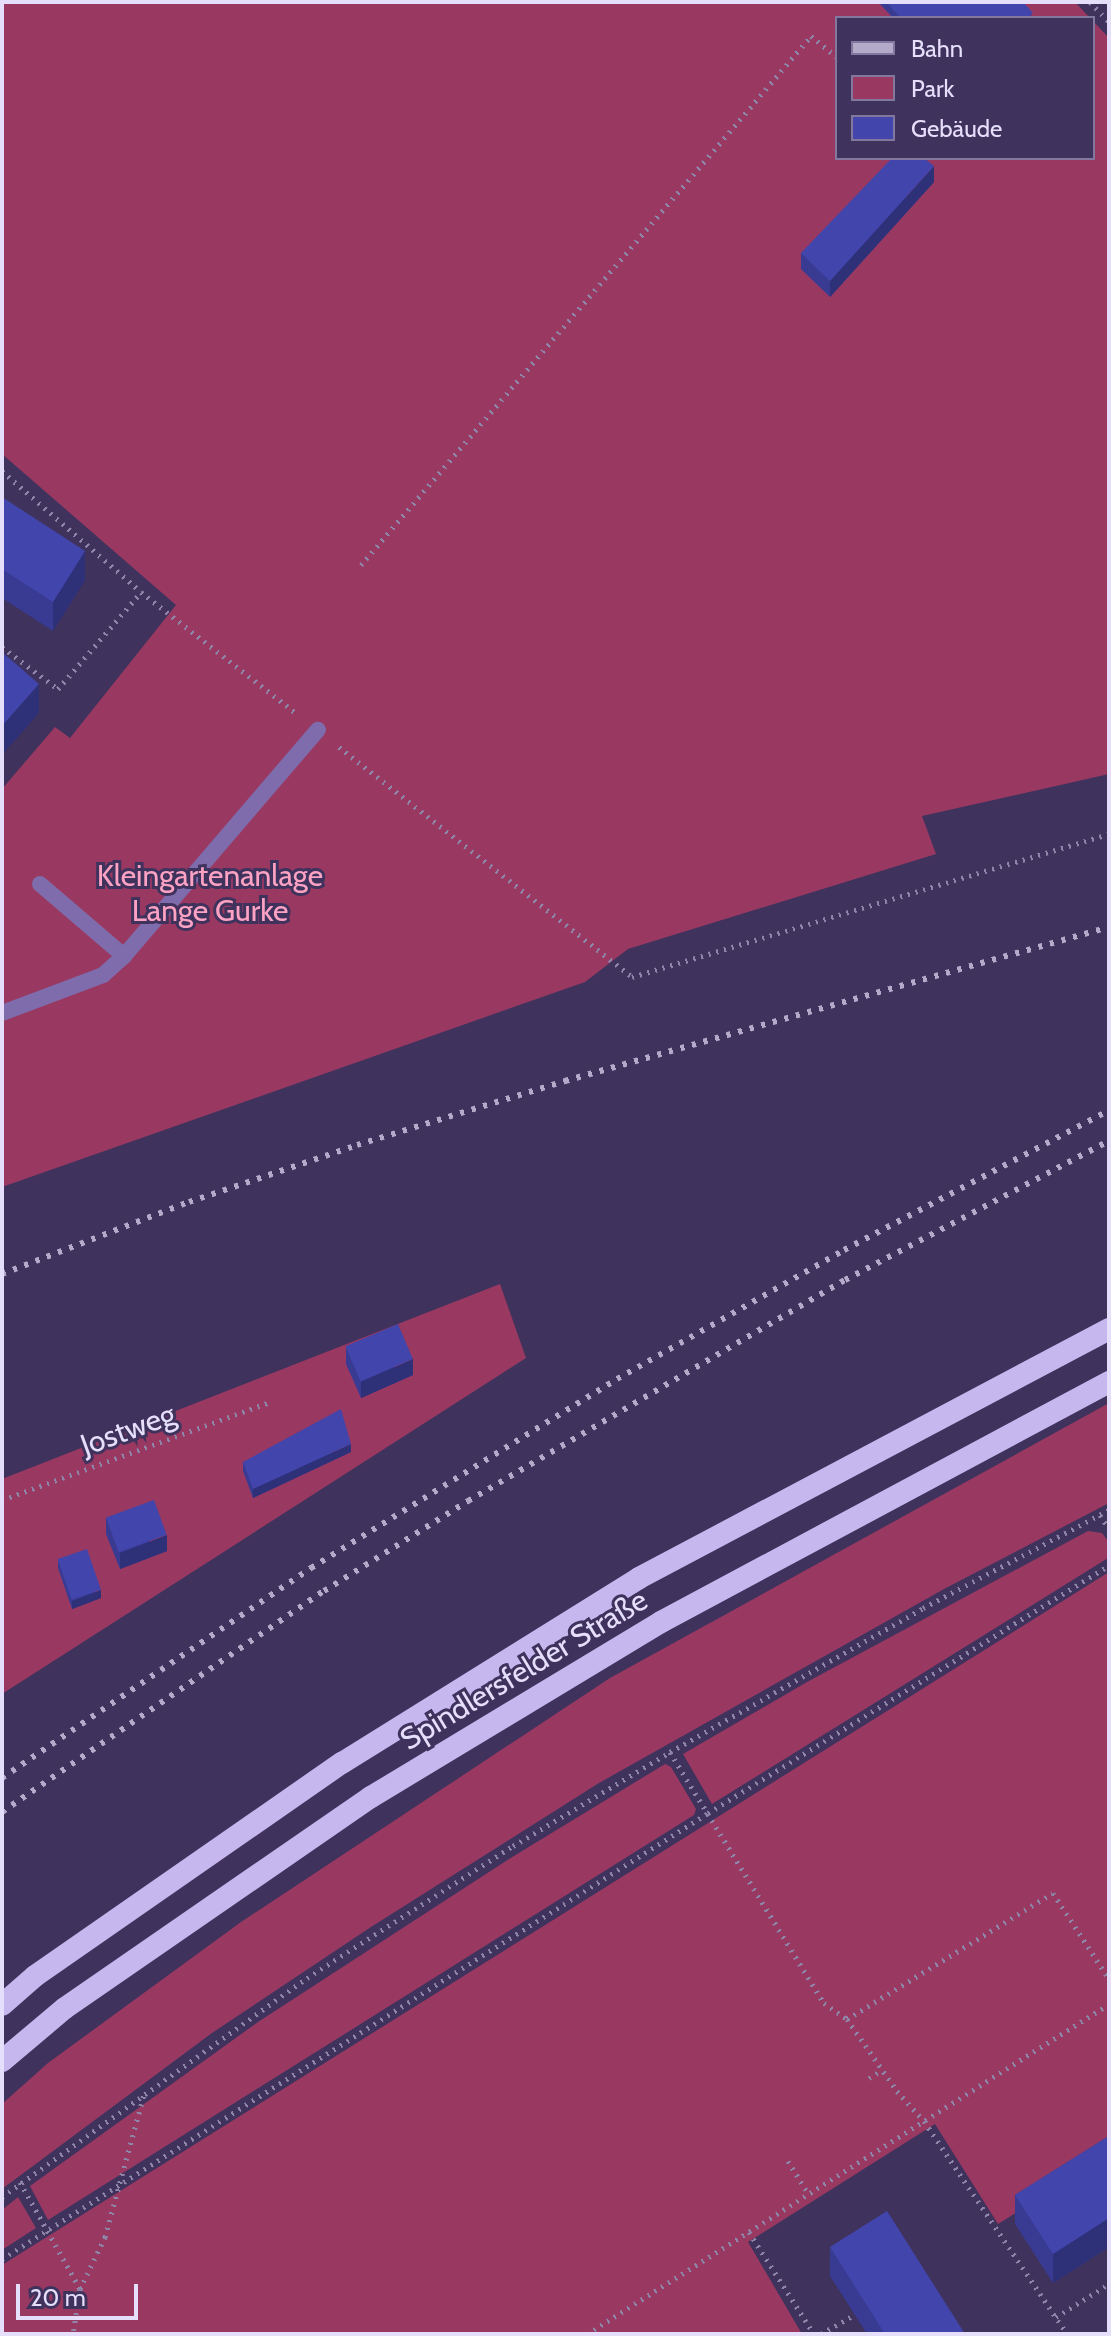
<!DOCTYPE html>
<meta charset="utf-8">
<style>
body{margin:0}
#map{position:relative;width:1111px;height:2336px;overflow:hidden;background:#3f325d;font-family:Cabin,sans-serif}
div>[style]{position:absolute}
.green>*{inset:0;background:#993962}
.path>*{height:5px;margin-top:-2.5px;transform-origin:0;background:repeating-linear-gradient(90deg,#8f85a9 0 2px,transparent 0 8px)}
.service>*{height:16px;margin:-8px;padding:0 8px;transform-origin:8px;border-radius:8px;background:#7f6cac}
.trunk>*{height:22px;margin:-11px;padding:0 11px;transform-origin:11px;border-radius:11px;background:#c6b7ee}
.rail>*{height:6px;margin-top:-3px;transform-origin:0;background:repeating-linear-gradient(90deg,#b4abcb 0 4px,transparent 0 12px)}
.wall>*{inset:0;background:#393b93}
.shaded-wall>*{inset:0;background:#2e3078}
.building>*{inset:0;background:#4245ab;transform-origin:0 0}
span{translate:-50% -50%;white-space:nowrap;text-align:center;line-height:1.15;-webkit-text-stroke:6px #3f325d;paint-order:stroke}
.park-label{font-size:30px;color:#fda2c3}
.street-label{font-size:30px;color:#e6dffb}
.frame{position:absolute;inset:0;border:4px solid #e6dffb;pointer-events:none}
.legend{position:absolute;left:835px;top:16px;width:260px;height:144px;box-sizing:border-box;background:#3f325d;border:2px solid #82779c;margin:0;padding:10px 14px;list-style:none;font-size:24px;color:#e6dffb}
.legend li{display:flex;align-items:center;gap:16px;height:40px}
.legend b{width:40px;border:2px solid #82779c}
.scale{position:absolute;left:16px;top:2284px;width:122px;height:36px;box-sizing:border-box;border:4px solid #e6dffb;border-top:0;padding-left:10px;font-size:24px;line-height:28px;white-space:nowrap;color:#e6dffb;-webkit-text-stroke:6px #3f325d;paint-order:stroke}
</style>
<div id="map">
<div class="green">
<i style="clip-path:polygon(2px 2px,1075px 2px,1090px 18px,837px 18px,837px 158px,1093px 158px,1093px 21px,1109px 38px,1109px 774px,922px 816px,936px 854px,628px 949px,585px 982px,2px 1187px,2px 789px,55px 727px,70px 738px,176px 605px,2px 454px)"></i>
<i style="clip-path:polygon(500px 1284px,526px 1358px,2px 1694px,2px 1479px)"></i>
<i style="clip-path:polygon(1109px 1403px,1109px 1503px,944px 1589px,599px 1783px,371px 1927px,212px 2033px,2px 2189px,2px 2104px,48px 2063px,241px 1922px,610px 1678px)"></i>
<i style="clip-path:polygon(1088px 1531px,1102px 1533px,1108px 1541px,1108px 1558px,712px 1804px,683px 1754px,807px 1682px)"></i>
<i style="clip-path:polygon(1109px 1572px,1109px 2154px,998px 2224px,935px 2124px,748px 2242px,802px 2334px,2px 2334px,2px 2265px)"></i>
<i style="clip-path:polygon(665px 1764px,671px 1767px,696px 1809px,694px 1815px,48px 2220px,30px 2186px,258px 2022px,509px 1859px)"></i>
<i style="clip-path:polygon(18px 2197px,36px 2228px,2px 2250px,2px 2210px)"></i>
</div>
<div class="path">
<i style="left:1090px;top:2px;width:28px;rotate:46deg"></i>
<i style="left:2px;top:471px;width:184px;rotate:41deg"></i>
<i style="left:361px;top:565px;width:695px;rotate:-49.61deg"></i>
<i style="left:811px;top:36px;width:33px;rotate:39deg"></i>
<i style="left:2px;top:647px;width:70px;rotate:36.9deg"></i>
<i style="left:58px;top:689px;width:128px;rotate:-49.4deg"></i>
<i style="left:141px;top:592px;width:197px;rotate:38deg"></i>
<i style="left:339px;top:747px;width:372px;rotate:38.1deg"></i>
<i style="left:632px;top:977px;width:498px;rotate:-16.7deg"></i>
<i style="left:2px;top:1500px;width:285px;rotate:-20.1deg"></i>
<i style="left:1100px;top:1515px;width:17px;rotate:57deg"></i>
<i style="left:670px;top:1752px;width:294px;rotate:58.5deg"></i>
<i style="left:824px;top:2003px;width:28px;rotate:35deg"></i>
<i style="left:847px;top:2019px;width:241px;rotate:-31.5deg"></i>
<i style="left:1053px;top:1893px;width:103px;rotate:56.9deg"></i>
<i style="left:847px;top:2019px;width:88px;rotate:55.2deg"></i>
<i style="left:897px;top:2091px;width:40px;rotate:48deg"></i>
<i style="left:924px;top:2121px;width:257px;rotate:56.1deg"></i>
<i style="left:869px;top:2078px;width:15px;rotate:-32deg"></i>
<i style="left:788px;top:2161px;width:39px;rotate:58deg"></i>
<i style="left:20px;top:2182px;width:123px;rotate:60.7deg"></i>
<i style="left:80px;top:2289px;width:46px;rotate:98.8deg"></i>
<i style="left:2px;top:2197px;width:375px;rotate:-35.7deg"></i>
<i style="left:307px;top:1978px;width:245px;rotate:-32.7deg"></i>
<i style="left:513px;top:1846px;width:183px;rotate:-30.9deg"></i>
<i style="left:670px;top:1752px;width:291px;rotate:-29.6deg"></i>
<i style="left:923px;top:1608px;width:210px;rotate:-27.8deg"></i>
<i style="left:749px;top:2232px;width:121px;rotate:57.5deg"></i>
<i style="left:2px;top:2259px;width:835px;rotate:-32.28deg"></i>
<i style="left:708px;top:1813px;width:471px;rotate:-31.7deg"></i>
<i style="left:80px;top:2289px;width:58px;rotate:-64.3deg"></i>
<i style="left:105px;top:2237px;width:148px;rotate:-74.7deg"></i>
<i style="left:1056px;top:2317px;width:62px;rotate:-31.9deg"></i>
<i style="left:587px;top:2334px;width:618px;rotate:-32.3deg"></i>
<i style="left:821px;top:2334px;width:39px;rotate:-30deg"></i>
</div>
<div class="service">
<i style="left:40px;top:884px;width:111px;rotate:40.6deg"></i>
<i style="left:2px;top:1013px;width:108px;rotate:-20.6deg"></i>
<i style="left:103px;top:975px;width:28px;rotate:-42deg"></i>
<i style="left:124px;top:956px;width:298px;rotate:-49.4deg"></i>
</div>
<div class="trunk">
<i style="left:2px;top:2005px;width:44px;rotate:-41.3deg"></i>
<i style="left:35px;top:1976px;width:374px;rotate:-34.8deg"></i>
<i style="left:342px;top:1763px;width:350px;rotate:-31.9deg"></i>
<i style="left:639px;top:1578px;width:532px;rotate:-27.91deg"></i>
<i style="left:2px;top:2061px;width:82px;rotate:-40.1deg"></i>
<i style="left:65px;top:2008px;width:372px;rotate:-34.6deg"></i>
<i style="left:371px;top:1797px;width:339px;rotate:-31.1deg"></i>
<i style="left:661px;top:1622px;width:508px;rotate:-28.18deg"></i>
</div>
<div class="rail">
<i style="left:2px;top:1274px;width:200px;rotate:-21.1deg"></i>
<i style="left:189px;top:1202px;width:177px;rotate:-18.7deg"></i>
<i style="left:357px;top:1145px;width:218px;rotate:-17.1deg"></i>
<i style="left:565px;top:1081px;width:565px;rotate:-15.81deg"></i>
<i style="left:2px;top:1778px;width:374px;rotate:-34.2deg"></i>
<i style="left:311px;top:1568px;width:360px;rotate:-31.7deg"></i>
<i style="left:617px;top:1379px;width:261px;rotate:-29.6deg"></i>
<i style="left:844px;top:1250px;width:300px;rotate:-27.8deg"></i>
<i style="left:2px;top:1812px;width:391px;rotate:-34.5deg"></i>
<i style="left:324px;top:1591px;width:170px;rotate:-32deg"></i>
<i style="left:468px;top:1501px;width:437px;rotate:-30.4deg"></i>
<i style="left:845px;top:1280px;width:298px;rotate:-27.8deg"></i>
</div>
<div class="wall">
<i style="clip-path:polygon(878px 2px,1023px 2px,1033px 18px,893px 18px)"></i>
<i style="clip-path:polygon(934px 182px,830px 297px,801px 269px,801px 253px)"></i>
<i style="clip-path:polygon(2px 497px,85px 580px,53px 631px,2px 598px)"></i>
<i style="clip-path:polygon(346px 1348px,413px 1375px,361px 1398px,346px 1364px)"></i>
<i style="clip-path:polygon(351px 1452px,253px 1498px,243px 1471px,243px 1462px)"></i>
<i style="clip-path:polygon(106px 1518px,167px 1551px,120px 1569px,106px 1534px)"></i>
<i style="clip-path:polygon(58px 1560px,101px 1598px,72px 1609px,58px 1568px)"></i>
<i style="clip-path:polygon(1109px 2136px,1109px 2247px,1053px 2283px,1015px 2224px,1015px 2195px)"></i>
<i style="clip-path:polygon(830px 2247px,965px 2334px,867px 2334px,830px 2276px)"></i>
</div>
<div class="shaded-wall">
<i style="clip-path:polygon(934px 166px,934px 182px,830px 297px,830px 281px)"></i>
<i style="clip-path:polygon(85px 551px,85px 580px,53px 631px,53px 602px)"></i>
<i style="clip-path:polygon(39px 684px,39px 713px,2px 755px,2px 726px)"></i>
<i style="clip-path:polygon(413px 1359px,413px 1375px,361px 1398px,361px 1382px)"></i>
<i style="clip-path:polygon(351px 1444px,351px 1452px,253px 1498px,253px 1489px)"></i>
<i style="clip-path:polygon(167px 1535px,167px 1551px,120px 1569px,120px 1553px)"></i>
<i style="clip-path:polygon(101px 1590px,101px 1598px,72px 1609px,72px 1601px)"></i>
<i style="clip-path:polygon(1109px 2218px,1109px 2247px,1053px 2283px,1053px 2254px)"></i>
</div>
<div class="building">
<i style="clip-path:polygon(886px 2px,1023px 2px,1033px 13px,1027px 18px,901px 18px)"></i>
<i style="clip-path:polygon(892px 158px,924px 158px,934px 166px,830px 281px,801px 253px)"></i>
<i style="clip-path:polygon(2px 497px,85px 551px,53px 602px,2px 569px)"></i>
<i style="clip-path:polygon(2px 652px,39px 684px,2px 726px)"></i>
<i style="left:398px;top:1324px;width:38px;height:57px;rotate:67deg"></i>
<i style="clip-path:polygon(341px 1409px,351px 1444px,253px 1489px,243px 1462px)"></i>
<i style="left:154px;top:1500px;width:37px;height:51px;rotate:70deg"></i>
<i style="left:87px;top:1549px;width:43px;height:31px;rotate:71deg"></i>
<i style="clip-path:polygon(1109px 2136px,1109px 2218px,1053px 2254px,1015px 2195px)"></i>
<i style="clip-path:polygon(887px 2211px,965px 2334px,885px 2334px,830px 2247px)"></i>
</div>
<div class="park-label">
<span style="left:210px;top:893px">Kleingartenanlage<br>Lange Gurke</span>
</div>
<div class="street-label">
<span style="left:128px;top:1430px;rotate:-20deg">Jostweg</span>
<span style="left:524px;top:1670px;rotate:-31deg">Spindlersfelder Straße</span>
</div>
<div class="frame"></div>
<ul class="legend">
<li><b style="height:10px;background:#b4abcb"></b>Bahn</li>
<li><b style="height:22px;background:#993962"></b>Park</li>
<li><b style="height:22px;background:#4245ab"></b>Gebäude</li>
</ul>
<div class="scale">20 m</div>
</div>
